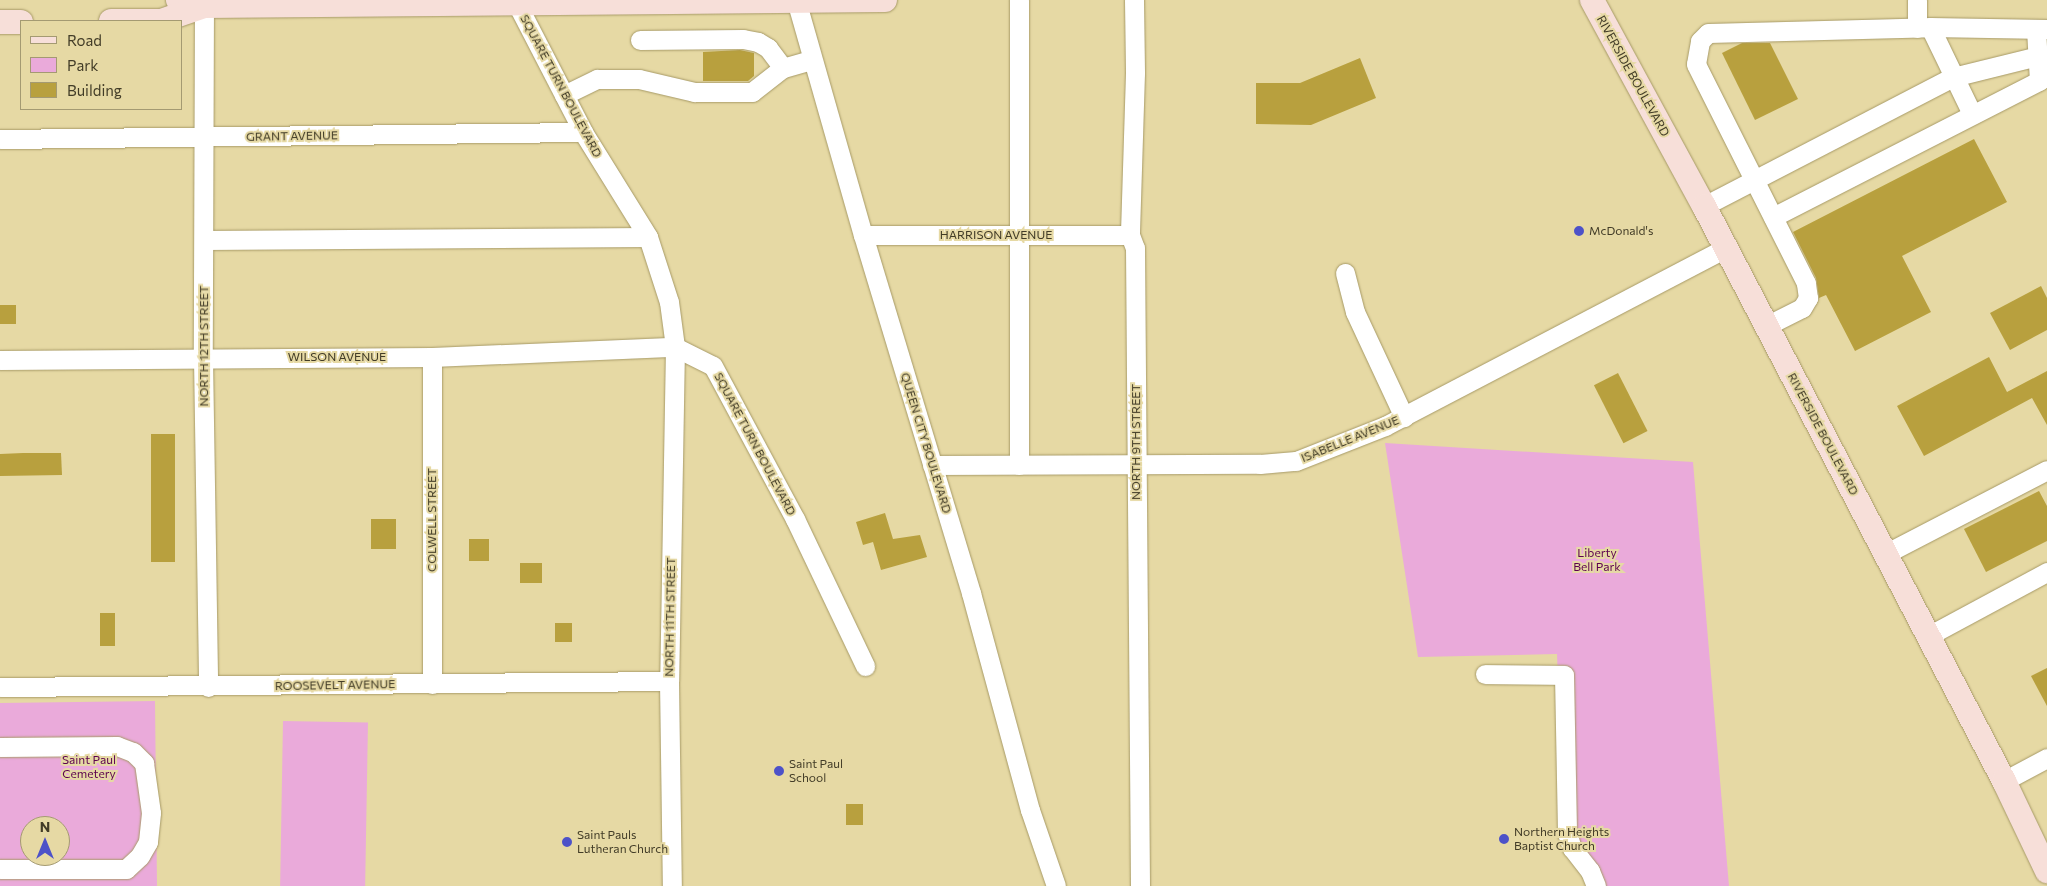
<!DOCTYPE html>
<style>
body{margin:0}
#map{position:relative;width:2047px;height:886px;overflow:hidden;background:#e6d9a4;font-family:Commissioner,sans-serif}
div>[style]{position:absolute}
.green>*{inset:0;background:#eaaada;transform-origin:0 0}
.building>*{inset:0;background:#b8a03e;transform-origin:0 0}
.roads{filter:drop-shadow(0 0 1px #a79a67) drop-shadow(0 0 1px #a79a67)}
.minor>*{height:19px;margin:-9.5px;padding:0 9.5px;transform-origin:9.5px;border-radius:9.5px;background:#fff}
.major>*{height:24px;margin:-12px;padding:0 12px;transform-origin:12px;border-radius:12px;background:#f7dfd9}
.dots>*{width:14px;height:14px;translate:-50% -50%;box-sizing:border-box;border:2px solid #e6d9a4;border-radius:50%}
span{translate:-50% -50%;white-space:nowrap;text-align:center;line-height:1.15;-webkit-text-stroke:4px #e6d9a4;paint-order:stroke}
.street-label{font-size:12px;color:#423c27}
.poi-label{font-size:12px;color:#423c27}
.left{translate:0 -50%;text-align:left}
.park-label{font-size:12px;color:#5c004f}
.legend{position:absolute;left:20px;top:20px;width:162px;height:90px;box-sizing:border-box;background:#e6d9a4;border:1px solid #a49a72;margin:0;padding:6px 9px;list-style:none;font-size:15px;color:#423c27}
.legend li{display:flex;align-items:center;gap:10px;height:25px}
.legend b{width:25px;border:1px solid #a49a72}
.north{position:absolute;left:20px;top:816px;width:50px;height:50px;box-sizing:border-box;background:#e6d9a4;border:1px solid #a49a72;border-radius:50%;rotate:0deg;font-size:14px;font-weight:700;line-height:20px;text-align:center;color:#423c27}
.north::after{content:'';display:block;margin:auto;width:18px;height:22px;background:#4d52c8;clip-path:polygon(50% 0,100% 100%,50% 72%,0 100%)}
</style>
<div id="map">
<div class="green">
<i style="clip-path:polygon(1385px 443px,1693px 462px,1729px 886px,1587px 886px,1563px 828px,1557px 654px,1418px 657px)"></i>
<i style="clip-path:polygon(evenodd,155px 701px,157px 886px,0 886px,0 703px,155px 701px,30px 826px,60px 826px,60px 856px,30px 856px,30px 826px)"></i>
<i style="left:283px;top:721px;width:85px;height:165px;rotate:1deg"></i>
</div>
<div class="building">
<i style="clip-path:polygon(1742px 43px,1770px 43px,1798px 99px,1755px 120px,1722px 53px)"></i>
<i style="clip-path:polygon(740px 50px,754px 53px,754px 76px,748px 81px,703px 81px,703px 52px)"></i>
<i style="clip-path:polygon(1360px 58px,1376px 98px,1311px 125px,1256px 124px,1256px 83px,1300px 83px)"></i>
<i style="clip-path:polygon(1974px 139px,2007px 202px,1902px 256px,1931px 312px,1855px 351px,1826px 295px,1819px 298px,1816px 278px,1793px 232px)"></i>
<i style="clip-path:polygon(2041px 286px,2047px 298px,2047px 330px,2010px 350px,1990px 313px)"></i>
<i style="left:0;top:305px;width:16px;height:19px"></i>
<i style="clip-path:polygon(1989px 357px,2007px 392px,2047px 371px,2047px 425px,2032px 398px,1924px 456px,1897px 406px)"></i>
<i style="left:1618px;top:373px;width:65px;height:27px;rotate:63deg"></i>
<i style="left:151px;top:434px;width:24px;height:128px"></i>
<i style="clip-path:polygon(23px 453px,61px 453px,62px 475px,0 476px,0 454px)"></i>
<i style="clip-path:polygon(2039px 491px,2047px 506px,2047px 541px,1986px 572px,1964px 529px)"></i>
<i style="clip-path:polygon(885px 513px,893px 539px,920px 535px,927px 557px,881px 570px,873px 542px,863px 545px,856px 522px)"></i>
<i style="left:371px;top:519px;width:25px;height:30px"></i>
<i style="left:469px;top:539px;width:20px;height:22px"></i>
<i style="left:520px;top:563px;width:22px;height:20px"></i>
<i style="left:100px;top:613px;width:15px;height:33px"></i>
<i style="left:555px;top:623px;width:17px;height:19px"></i>
<i style="clip-path:polygon(2047px 668px,2047px 706px,2031px 676px)"></i>
<i style="left:846px;top:804px;width:17px;height:21px"></i>
</div>
<div class="roads">
<div class="minor">
<i style="left:204px;top:0;width:358px;rotate:90.2deg"></i>
<i style="left:203px;top:358px;width:329px;rotate:89.1deg"></i>
<i style="left:515px;top:0;width:148px;rotate:62.7deg"></i>
<i style="left:583px;top:132px;width:123px;rotate:58.2deg"></i>
<i style="left:648px;top:237px;width:68px;rotate:72.1deg"></i>
<i style="left:669px;top:302px;width:45px;rotate:82.4deg"></i>
<i style="left:675px;top:347px;width:42px;rotate:26.6deg"></i>
<i style="left:713px;top:366px;width:174px;rotate:61.8deg"></i>
<i style="left:795px;top:519px;width:163px;rotate:64.5deg"></i>
<i style="left:796px;top:0;width:244px;rotate:74.1deg"></i>
<i style="left:863px;top:235px;width:374px;rotate:73.2deg"></i>
<i style="left:971px;top:593px;width:225px;rotate:74.8deg"></i>
<i style="left:1030px;top:810px;width:80px;rotate:71.1deg"></i>
<i style="left:1134px;top:0;width:73px;rotate:89.2deg"></i>
<i style="left:1135px;top:73px;width:162px;rotate:91.8deg"></i>
<i style="left:1130px;top:235px;width:14px;rotate:69deg"></i>
<i style="left:1135px;top:248px;width:638px;rotate:89.55deg"></i>
<i style="left:1917px;top:0;width:28px;rotate:90deg"></i>
<i style="left:1930px;top:27px;width:97px;rotate:64.2deg"></i>
<i style="left:640px;top:40px;width:103px;rotate:-0.6deg"></i>
<i style="left:743px;top:39px;width:15px;rotate:11deg"></i>
<i style="left:758px;top:42px;width:12px;rotate:31deg"></i>
<i style="left:768px;top:48px;width:25px;rotate:53deg"></i>
<i style="left:564px;top:95px;width:37px;rotate:-26deg"></i>
<i style="left:597px;top:79px;width:42px"></i>
<i style="left:639px;top:79px;width:57px;rotate:13.3deg"></i>
<i style="left:694px;top:92px;width:58px"></i>
<i style="left:752px;top:92px;width:39px;rotate:-38deg"></i>
<i style="left:783px;top:68px;width:29px;rotate:-16deg"></i>
<i style="left:0;top:139px;width:583px;rotate:-0.69deg"></i>
<i style="left:1704px;top:206px;width:280px;rotate:-27.4deg"></i>
<i style="left:1953px;top:77px;width:88px;rotate:-13.9deg"></i>
<i style="left:1773px;top:217px;width:299px;rotate:-27.1deg"></i>
<i style="left:2039px;top:81px;width:52px;rotate:-93.3deg"></i>
<i style="left:863px;top:235px;width:267px"></i>
<i style="left:204px;top:240px;width:444px;rotate:-0.4deg"></i>
<i style="left:1345px;top:273px;width:40px;rotate:75.6deg"></i>
<i style="left:1355px;top:312px;width:116px;rotate:65deg"></i>
<i style="left:1766px;top:326px;width:40px;rotate:-26.6deg"></i>
<i style="left:1802px;top:308px;width:12px;rotate:-59deg"></i>
<i style="left:1808px;top:298px;width:15px;rotate:-98deg"></i>
<i style="left:1806px;top:283px;width:245px;rotate:-116.7deg"></i>
<i style="left:1696px;top:64px;width:23px;rotate:-80deg"></i>
<i style="left:1700px;top:41px;width:11px;rotate:-45deg"></i>
<i style="left:1708px;top:33px;width:222px;rotate:-1.5deg"></i>
<i style="left:1930px;top:27px;width:117px;rotate:1deg"></i>
<i style="left:432px;top:357px;width:327px;rotate:90deg"></i>
<i style="left:0;top:360px;width:432px;rotate:-0.4deg"></i>
<i style="left:432px;top:357px;width:243px;rotate:-2.4deg"></i>
<i style="left:675px;top:347px;width:334px;rotate:91deg"></i>
<i style="left:669px;top:681px;width:205px;rotate:89.2deg"></i>
<i style="left:932px;top:465px;width:328px;rotate:-0.2deg"></i>
<i style="left:1260px;top:464px;width:36px;rotate:-5deg"></i>
<i style="left:1296px;top:461px;width:96px;rotate:-21.5deg"></i>
<i style="left:1385px;top:426px;width:385px;rotate:-27.6deg"></i>
<i style="left:1019px;top:465px;width:465px;rotate:-90deg"></i>
<i style="left:1885px;top:554px;width:182px;rotate:-27.4deg"></i>
<i style="left:1928px;top:636px;width:135px;rotate:-28.3deg"></i>
<i style="left:1485px;top:674px;width:79px;rotate:0.7deg"></i>
<i style="left:1564px;top:675px;width:158px;rotate:88.9deg"></i>
<i style="left:1567px;top:833px;width:16px;rotate:72deg"></i>
<i style="left:1572px;top:848px;width:29px;rotate:52deg"></i>
<i style="left:1590px;top:871px;width:16px;rotate:68deg"></i>
<i style="left:0;top:687px;width:669px;rotate:-0.51deg"></i>
<i style="left:0;top:747px;width:117px;rotate:-0.5deg"></i>
<i style="left:117px;top:746px;width:17px;rotate:21deg"></i>
<i style="left:133px;top:752px;width:16px;rotate:45deg"></i>
<i style="left:144px;top:763px;width:50px;rotate:82deg"></i>
<i style="left:151px;top:813px;width:29px;rotate:96deg"></i>
<i style="left:148px;top:842px;width:16px;rotate:120deg"></i>
<i style="left:140px;top:856px;width:19px;rotate:137deg"></i>
<i style="left:126px;top:869px;width:126px;rotate:180deg"></i>
<i style="left:2004px;top:781px;width:49px;rotate:-28.1deg"></i>
</div>
<div class="major">
<i style="left:178px;top:0;width:27px;rotate:13deg"></i>
<i style="left:204px;top:6px;width:681px;rotate:-0.5deg"></i>
<i style="left:1592px;top:0;width:234px;rotate:61.5deg"></i>
<i style="left:1704px;top:206px;width:649px;rotate:62.45deg"></i>
<i style="left:2004px;top:781px;width:100px;rotate:64.5deg"></i>
<i style="left:111px;top:21px;width:50px"></i>
<i style="left:161px;top:21px;width:46px;rotate:-19.2deg"></i>
<i style="left:0;top:22px;width:21px"></i>
</div>
</div>
<div class="dots">
<i style="left:1579px;top:231px;background:#4d52c8"></i>
<i style="left:779px;top:771px;background:#4d52c8"></i>
<i style="left:1504px;top:839px;background:#4d52c8"></i>
<i style="left:567px;top:842px;background:#4d52c8"></i>
</div>
<div class="street-label">
<span style="left:1633px;top:76px;rotate:61deg">RIVERSIDE BOULEVARD</span>
<span style="left:561px;top:86px;rotate:62deg">SQUARE TURN BOULEVARD</span>
<span style="left:292px;top:136px;rotate:-1deg">GRANT AVENUE</span>
<span style="left:996px;top:235px">HARRISON AVENUE</span>
<span style="left:204px;top:346px;rotate:-90deg">NORTH 12TH STREET</span>
<span style="left:337px;top:357px">WILSON AVENUE</span>
<span style="left:1823px;top:434px;rotate:62deg">RIVERSIDE BOULEVARD</span>
<span style="left:1350px;top:439px;rotate:-22deg">ISABELLE AVENUE</span>
<span style="left:1136px;top:442px;rotate:-90deg">NORTH 9TH STREET</span>
<span style="left:926px;top:443px;rotate:73deg">QUEEN CITY BOULEVARD</span>
<span style="left:755px;top:444px;rotate:62deg">SQUARE TURN BOULEVARD</span>
<span style="left:432px;top:520px;rotate:-90deg">COLWELL STREET</span>
<span style="left:670px;top:617px;rotate:-89deg">NORTH 11TH STREET</span>
<span style="left:335px;top:685px;rotate:-1deg">ROOSEVELT AVENUE</span>
</div>
<div class="poi-label">
<span class="left" style="left:1589px;top:231px">McDonald's</span>
<span class="left" style="left:789px;top:771px">Saint Paul<br>School</span>
<span class="left" style="left:1514px;top:839px">Northern Heights<br>Baptist Church</span>
<span class="left" style="left:577px;top:842px">Saint Pauls<br>Lutheran Church</span>
</div>
<div class="park-label">
<span style="left:1597px;top:560px">Liberty<br>Bell Park</span>
<span style="left:89px;top:767px">Saint Paul<br>Cemetery</span>
</div>
<ul class="legend">
<li><b style="height:6px;background:#f7dfd9"></b>Road</li>
<li><b style="height:14px;background:#eaaada"></b>Park</li>
<li><b style="height:14px;background:#b8a03e"></b>Building</li>
</ul>
<div class="north">N</div>
</div>
